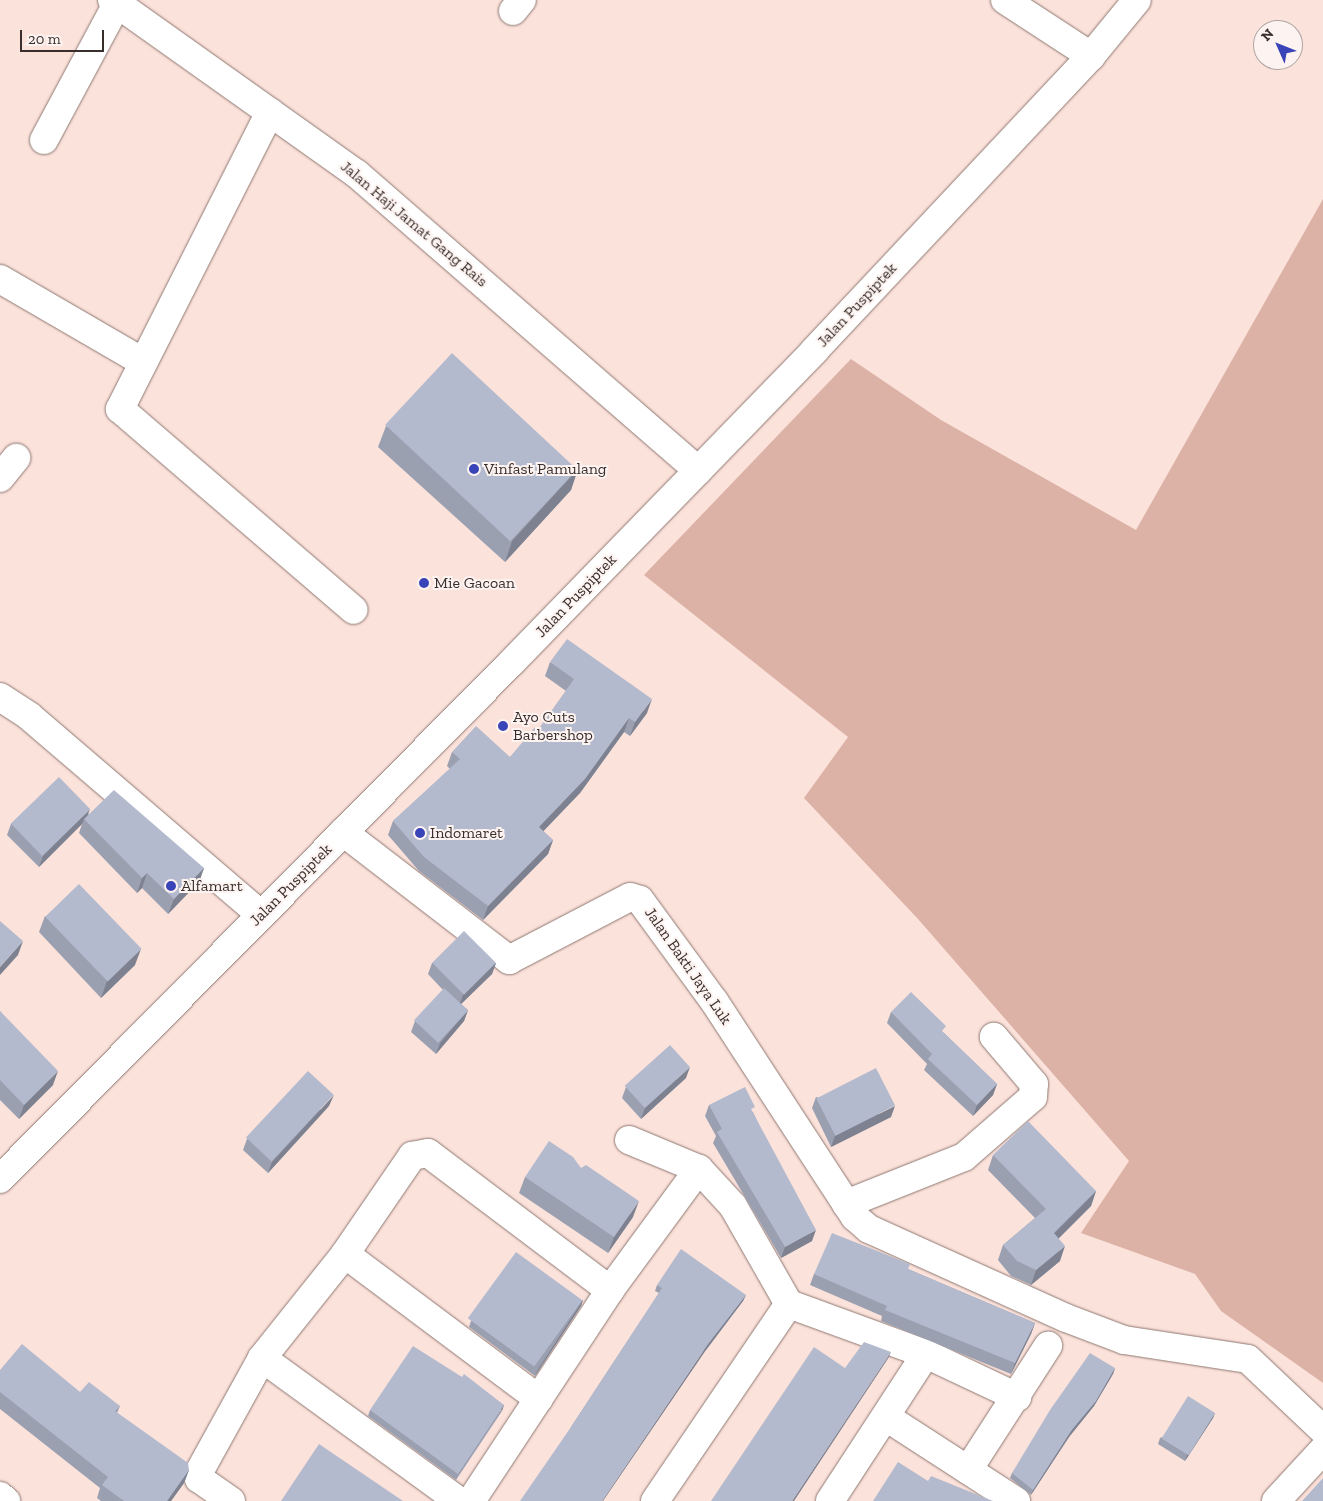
<!DOCTYPE html>
<style>
body{margin:0}
#map{position:relative;width:1323px;height:1501px;overflow:hidden;background:#fbe2db;font-family:"Zilla Slab",serif}
div>[style]{position:absolute}
.green>*{inset:0;background:#ddb2a6}
.roads{filter:drop-shadow(0 0 1px #8e7871) drop-shadow(0 0 1px #8e7871)}
.street>*{height:28px;margin:-14px;padding:0 14px;transform-origin:14px;border-radius:14px;background:#fff}
.primary>*{height:28px;margin:-14px;padding:0 14px;transform-origin:14px;border-radius:14px;background:#fff}
.wall>*{inset:0;background:#9ba0b1}
.shaded-wall>*{inset:0;background:#7e8290;transform-origin:0 0}
.building>*{inset:0;background:#b4bace;transform-origin:0 0}
.dots>*{width:14px;height:14px;translate:-50% -50%;box-sizing:border-box;border:2px solid #fdf3f0;border-radius:50%}
span{translate:-50% -50%;white-space:nowrap;text-align:center;line-height:1.15;-webkit-text-stroke:4px #fdf3f0;paint-order:stroke}
.street-label{font-size:16px;color:#382e2c}
.poi-label{font-size:16px;color:#382e2c}
.left{translate:0 -50%;text-align:left}
.north{position:absolute;left:1253px;top:20px;width:50px;height:50px;box-sizing:border-box;background:#fdf3f0;border:1px solid #aea4a2;border-radius:50%;rotate:314deg;font-size:14px;font-weight:700;line-height:20px;text-align:center;color:#382e2c}
.north::after{content:'';display:block;margin:auto;width:18px;height:22px;background:#3844b8;clip-path:polygon(50% 0,100% 100%,50% 72%,0 100%)}
.scale{position:absolute;left:20px;top:30px;width:84px;height:22px;box-sizing:border-box;border:2px solid #382e2c;border-top:0;padding-left:6px;font-size:15px;line-height:18px;white-space:nowrap;color:#382e2c;-webkit-text-stroke:4px #fdf3f0;paint-order:stroke}
</style>
<div id="map">
<div class="green">
<i style="clip-path:polygon(1323px 199px,1323px 1383px,1221px 1311px,1195px 1274px,1081px 1233px,1129px 1161px,918px 919px,804px 798px,848px 737px,644px 575px,851px 359px,941px 420px,1136px 530px)"></i>
</div>
<div class="roads">
<div class="street">
<i style="left:112px;top:0;width:301px;rotate:35.4deg"></i>
<i style="left:357px;top:174px;width:452px;rotate:41deg"></i>
<i style="left:1005px;top:0;width:103px;rotate:33.1deg"></i>
<i style="left:513px;top:11px;width:14px;rotate:-51deg"></i>
<i style="left:270px;top:112px;width:333px;rotate:116.8deg"></i>
<i style="left:120px;top:409px;width:308px;rotate:40.7deg"></i>
<i style="left:44px;top:140px;width:154px;rotate:-61.8deg"></i>
<i style="left:0;top:279px;width:165px;rotate:30.1deg"></i>
<i style="left:0;top:478px;width:26px;rotate:-51deg"></i>
<i style="left:0;top:697px;width:35px;rotate:33deg"></i>
<i style="left:29px;top:716px;width:306px;rotate:40.6deg"></i>
<i style="left:343px;top:832px;width:210px;rotate:37.6deg"></i>
<i style="left:509px;top:960px;width:136px;rotate:-27.5deg"></i>
<i style="left:630px;top:897px;width:10px;rotate:17deg"></i>
<i style="left:640px;top:900px;width:125px;rotate:53.8deg"></i>
<i style="left:714px;top:1001px;width:258px;rotate:56.9deg"></i>
<i style="left:855px;top:1217px;width:18px;rotate:41deg"></i>
<i style="left:869px;top:1229px;width:216px;rotate:24.3deg"></i>
<i style="left:1066px;top:1318px;width:62px;rotate:20.8deg"></i>
<i style="left:1124px;top:1340px;width:125px;rotate:8.7deg"></i>
<i style="left:1248px;top:1359px;width:103px;rotate:43.4deg"></i>
<i style="left:629px;top:1140px;width:76px;rotate:22.5deg"></i>
<i style="left:699px;top:1169px;width:50px;rotate:47.4deg"></i>
<i style="left:733px;top:1206px;width:113px;rotate:60.3deg"></i>
<i style="left:789px;top:1304px;width:146px;rotate:20.1deg"></i>
<i style="left:926px;top:1354px;width:101px;rotate:25.3deg"></i>
<i style="left:846px;top:1204px;width:127px;rotate:-21.7deg"></i>
<i style="left:964px;top:1157px;width:91px;rotate:-41deg"></i>
<i style="left:1033px;top:1097px;width:13px;rotate:-86deg"></i>
<i style="left:1034px;top:1084px;width:62px;rotate:-130.4deg"></i>
<i style="left:345px;top:1254px;width:242px;rotate:36.8deg"></i>
<i style="left:262px;top:1358px;width:243px;rotate:36deg"></i>
<i style="left:886px;top:1417px;width:155px;rotate:32.9deg"></i>
<i style="left:968px;top:1470px;width:148px;rotate:-57.2deg"></i>
<i style="left:0;top:1496px;width:8px;rotate:40deg"></i>
<i style="left:231px;top:1501px;width:39px;rotate:-145deg"></i>
<i style="left:199px;top:1479px;width:5px;rotate:-101deg"></i>
<i style="left:198px;top:1474px;width:132px;rotate:-61.1deg"></i>
<i style="left:262px;top:1358px;width:133px;rotate:-51.4deg"></i>
<i style="left:345px;top:1254px;width:119px;rotate:-55.6deg"></i>
<i style="left:412px;top:1156px;width:16px;rotate:-11deg"></i>
<i style="left:428px;top:1153px;width:228px;rotate:37deg"></i>
<i style="left:471px;top:1501px;width:253px;rotate:-56.6deg"></i>
<i style="left:610px;top:1290px;width:150px;rotate:-53.7deg"></i>
<i style="left:655px;top:1501px;width:238px;rotate:-55.8deg"></i>
<i style="left:830px;top:1501px;width:176px;rotate:-56.9deg"></i>
<i style="left:1276px;top:1501px;width:69px;rotate:-47.3deg"></i>
</div>
<div class="primary">
<i style="left:0;top:1179px;width:728px;rotate:-45.28deg"></i>
<i style="left:512px;top:662px;width:434px;rotate:-45.8deg"></i>
<i style="left:814px;top:351px;width:405px;rotate:-46.8deg"></i>
<i style="left:1091px;top:56px;width:72px;rotate:-50.6deg"></i>
</div>
</div>
<div class="wall">
<i style="clip-path:polygon(386px 426px,578px 469px,571px 490px,505px 562px,378px 447px)"></i>
<i style="clip-path:polygon(550px 662px,647px 713px,630px 736px,624px 732px,580px 793px,543px 831px,553px 840px,548px 854px,483px 920px,419px 871px,388px 835px,393px 821px,450px 769px,447px 766px,452px 752px,510px 757px,538px 730px,566px 691px,545px 676px)"></i>
<i style="clip-path:polygon(89px 814px,204px 868px,199px 882px,168px 914px,142px 888px,137px 893px,79px 833px,82px 824px,39px 867px,7px 835px,11px 824px)"></i>
<i style="clip-path:polygon(45px 916px,135px 965px,101px 998px,39px 932px)"></i>
<i style="clip-path:polygon(432px 963px,496px 963px,492px 974px,461px 1004px,468px 1010px,464px 1021px,436px 1054px,411px 1032px,415px 1021px,443px 990px,428px 974px)"></i>
<i style="clip-path:polygon(0 1011px,53px 1085px,19px 1119px,0 1100px)"></i>
<i style="clip-path:polygon(891px 1012px,944px 1033px,997px 1084px,993px 1095px,973px 1116px,924px 1070px,927px 1064px,887px 1023px)"></i>
<i style="clip-path:polygon(686px 1078px,641px 1119px,622px 1098px,626px 1087px)"></i>
<i style="clip-path:polygon(816px 1097px,891px 1117px,831px 1147px,812px 1108px)"></i>
<i style="clip-path:polygon(709px 1105px,753px 1112px,812px 1241px,781px 1258px,713px 1143px,716px 1136px,705px 1116px)"></i>
<i style="clip-path:polygon(329px 1106px,268px 1173px,243px 1150px,247px 1139px)"></i>
<i style="clip-path:polygon(993px 1155px,1096px 1191px,1091px 1206px,1059px 1238px,1060px 1261px,1031px 1285px,1011px 1276px,998px 1260px,1003px 1245px,1035px 1218px,988px 1170px)"></i>
<i style="clip-path:polygon(581px 1168px,633px 1217px,608px 1253px,519px 1193px,525px 1177px)"></i>
<i style="clip-path:polygon(908px 1269px,1035px 1323px,1031px 1334px,1011px 1374px,881px 1321px,882px 1316px,810px 1285px,814px 1274px)"></i>
<i style="clip-path:polygon(657px 1285px,746px 1295px,743px 1301px,706px 1350px,571px 1427px,659px 1293px,655px 1291px)"></i>
<i style="clip-path:polygon(583px 1300px,581px 1306px,535px 1376px,469px 1327px,471px 1321px)"></i>
<i style="clip-path:polygon(1115px 1368px,1113px 1374px,1094px 1406px,1069px 1437px,1031px 1495px,1010px 1478px,1012px 1473px)"></i>
<i style="clip-path:polygon(0 1370px,80px 1392px,120px 1406px,117px 1413px,189px 1470px,184px 1483px,171px 1501px,101px 1501px,97px 1498px,100px 1488px,0 1409px)"></i>
<i style="clip-path:polygon(370px 1410px,502px 1411px,456px 1480px,368px 1416px)"></i>
<i style="clip-path:polygon(1215px 1413px,1213px 1418px,1185px 1461px,1158px 1444px,1160px 1438px)"></i>
</div>
<div class="shaded-wall">
<i style="clip-path:polygon(578px 469px,571px 490px,505px 562px,512px 541px)"></i>
<i style="clip-path:polygon(652px 699px,647px 713px,630px 736px,635px 722px)"></i>
<i style="clip-path:polygon(629px 718px,624px 732px,580px 793px,534px 841px,539px 827px)"></i>
<i style="clip-path:polygon(90px 809px,86px 820px,84px 819px,82px 824px,39px 867px,43px 856px)"></i>
<i style="clip-path:polygon(553px 840px,548px 854px,483px 920px,488px 906px)"></i>
<i style="clip-path:polygon(204px 868px,199px 882px,168px 914px,174px 899px)"></i>
<i style="clip-path:polygon(147px 873px,142px 888px,137px 893px,142px 878px)"></i>
<i style="clip-path:polygon(23px 941px,18px 955px,0 975px,0 967px)"></i>
<i style="clip-path:polygon(141px 949px,135px 965px,101px 998px,107px 981px)"></i>
<i style="clip-path:polygon(496px 963px,492px 974px,459px 1006px,463px 995px)"></i>
<i style="clip-path:polygon(468px 1010px,464px 1021px,436px 1054px,440px 1043px)"></i>
<i style="clip-path:polygon(690px 1067px,686px 1078px,641px 1119px,645px 1108px)"></i>
<i style="clip-path:polygon(58px 1071px,53px 1085px,19px 1119px,24px 1105px)"></i>
<i style="clip-path:polygon(997px 1084px,993px 1095px,973px 1116px,977px 1105px)"></i>
<i style="clip-path:polygon(334px 1095px,329px 1106px,268px 1173px,272px 1162px)"></i>
<i style="clip-path:polygon(895px 1106px,891px 1117px,831px 1147px,835px 1136px)"></i>
<i style="clip-path:polygon(1096px 1191px,1091px 1206px,1049px 1248px,1054px 1233px)"></i>
<i style="clip-path:polygon(639px 1201px,633px 1217px,608px 1253px,614px 1237px)"></i>
<i style="clip-path:polygon(816px 1230px,812px 1241px,781px 1258px,785px 1247px)"></i>
<i style="clip-path:polygon(1065px 1246px,1060px 1261px,1031px 1285px,1036px 1270px)"></i>
<i style="clip-path:polygon(746px 1295px,743px 1301px,706px 1350px,603px 1501px,602px 1501px,708px 1344px)"></i>
<i style="clip-path:polygon(583px 1300px,581px 1306px,535px 1376px,537px 1371px)"></i>
<i style="clip-path:polygon(1035px 1323px,1031px 1334px,1011px 1374px,1015px 1363px)"></i>
<i style="clip-path:polygon(891px 1352px,889px 1357px,794px 1501px,792px 1501px)"></i>
<i style="clip-path:polygon(1115px 1368px,1113px 1374px,1094px 1406px,1069px 1437px,1031px 1495px,1033px 1490px,1071px 1431px)"></i>
<i style="left:504px;top:1405px;width:6px;height:83px;rotate:108deg"></i>
<i style="clip-path:polygon(1215px 1413px,1213px 1418px,1185px 1461px,1187px 1455px)"></i>
<i style="clip-path:polygon(189px 1470px,184px 1483px,171px 1501px,167px 1501px)"></i>
</div>
<div class="building">
<i style="left:452px;top:353px;width:171px;height:98px;rotate:43deg"></i>
<i style="clip-path:polygon(567px 639px,652px 699px,635px 722px,629px 718px,585px 779px,539px 827px,553px 840px,488px 906px,424px 857px,393px 821px,460px 759px,452px 752px,476px 726px,510px 757px,535px 727px,538px 730px,574px 679px,550px 662px)"></i>
<i style="left:59px;top:777px;width:45px;height:67px;rotate:46deg"></i>
<i style="clip-path:polygon(114px 790px,204px 868px,174px 899px,147px 873px,142px 878px,84px 819px)"></i>
<i style="left:79px;top:884px;width:90px;height:47px;rotate:46deg"></i>
<i style="clip-path:polygon(0 921px,23px 941px,0 967px)"></i>
<i style="left:464px;top:931px;width:45px;height:45px;rotate:45deg"></i>
<i style="left:444px;top:988px;width:33px;height:44px;rotate:43deg"></i>
<i style="clip-path:polygon(911px 992px,946px 1026px,942px 1031px,997px 1084px,977px 1105px,928px 1059px,932px 1054px,891px 1012px)"></i>
<i style="clip-path:polygon(0 1011px,58px 1071px,24px 1105px,0 1080px)"></i>
<i style="left:670px;top:1045px;width:30px;height:61px;rotate:48deg"></i>
<i style="left:876px;top:1068px;width:42px;height:67px;rotate:63deg"></i>
<i style="left:308px;top:1071px;width:35px;height:91px;rotate:43deg"></i>
<i style="clip-path:polygon(745px 1087px,755px 1107px,751px 1109px,816px 1230px,785px 1247px,717px 1132px,722px 1129px,709px 1105px)"></i>
<i style="clip-path:polygon(1028px 1121px,1096px 1191px,1054px 1233px,1065px 1246px,1036px 1270px,1017px 1261px,1003px 1245px,1046px 1209px,993px 1155px)"></i>
<i style="clip-path:polygon(549px 1141px,573px 1157px,581px 1168px,586px 1165px,639px 1201px,614px 1237px,525px 1177px)"></i>
<i style="clip-path:polygon(832px 1233px,910px 1264px,908px 1269px,1035px 1323px,1015px 1363px,885px 1310px,887px 1306px,814px 1274px)"></i>
<i style="clip-path:polygon(681px 1249px,746px 1295px,708px 1344px,602px 1501px,520px 1501px,571px 1427px,662px 1288px,657px 1285px)"></i>
<i style="left:516px;top:1252px;width:82px;height:82px;rotate:36deg"></i>
<i style="clip-path:polygon(864px 1342px,891px 1352px,792px 1501px,711px 1501px,814px 1347px,845px 1368px)"></i>
<i style="clip-path:polygon(22px 1344px,80px 1392px,89px 1382px,120px 1406px,115px 1411px,188px 1463px,189px 1470px,167px 1501px,124px 1501px,102px 1485px,108px 1477px,0 1392px,0 1370px)"></i>
<i style="clip-path:polygon(413px 1346px,462px 1377px,464px 1374px,504px 1405px,458px 1474px,370px 1410px)"></i>
<i style="clip-path:polygon(1090px 1353px,1115px 1368px,1096px 1401px,1071px 1431px,1033px 1490px,1012px 1473px,1050px 1410px)"></i>
<i style="left:1188px;top:1396px;width:32px;height:50px;rotate:32deg"></i>
<i style="clip-path:polygon(319px 1444px,403px 1501px,281px 1501px)"></i>
<i style="clip-path:polygon(898px 1462px,928px 1481px,931px 1476px,993px 1501px,873px 1501px)"></i>
<i style="clip-path:polygon(1323px 1478px,1323px 1501px,1302px 1501px)"></i>
</div>
<div class="dots">
<i style="left:474px;top:469px;background:#3844b8"></i>
<i style="left:424px;top:583px;background:#3844b8"></i>
<i style="left:503px;top:726px;background:#3844b8"></i>
<i style="left:420px;top:833px;background:#3844b8"></i>
<i style="left:171px;top:886px;background:#3844b8"></i>
</div>
<div class="street-label">
<span style="left:414px;top:224px;rotate:40deg">Jalan Haji Jamat Gang Rais</span>
<span style="left:857px;top:305px;rotate:-47deg">Jalan Puspiptek</span>
<span style="left:576px;top:596px;rotate:-46deg">Jalan Puspiptek</span>
<span style="left:291px;top:885px;rotate:-45deg">Jalan Puspiptek</span>
<span style="left:688px;top:966px;rotate:55deg">Jalan Bakti Jaya Luk</span>
</div>
<div class="poi-label">
<span class="left" style="left:484px;top:469px">Vinfast Pamulang</span>
<span class="left" style="left:434px;top:583px">Mie Gacoan</span>
<span class="left" style="left:513px;top:726px">Ayo Cuts<br>Barbershop</span>
<span class="left" style="left:430px;top:833px">Indomaret</span>
<span class="left" style="left:181px;top:886px">Alfamart</span>
</div>
<div class="north">N</div>
<div class="scale">20 m</div>
</div>
